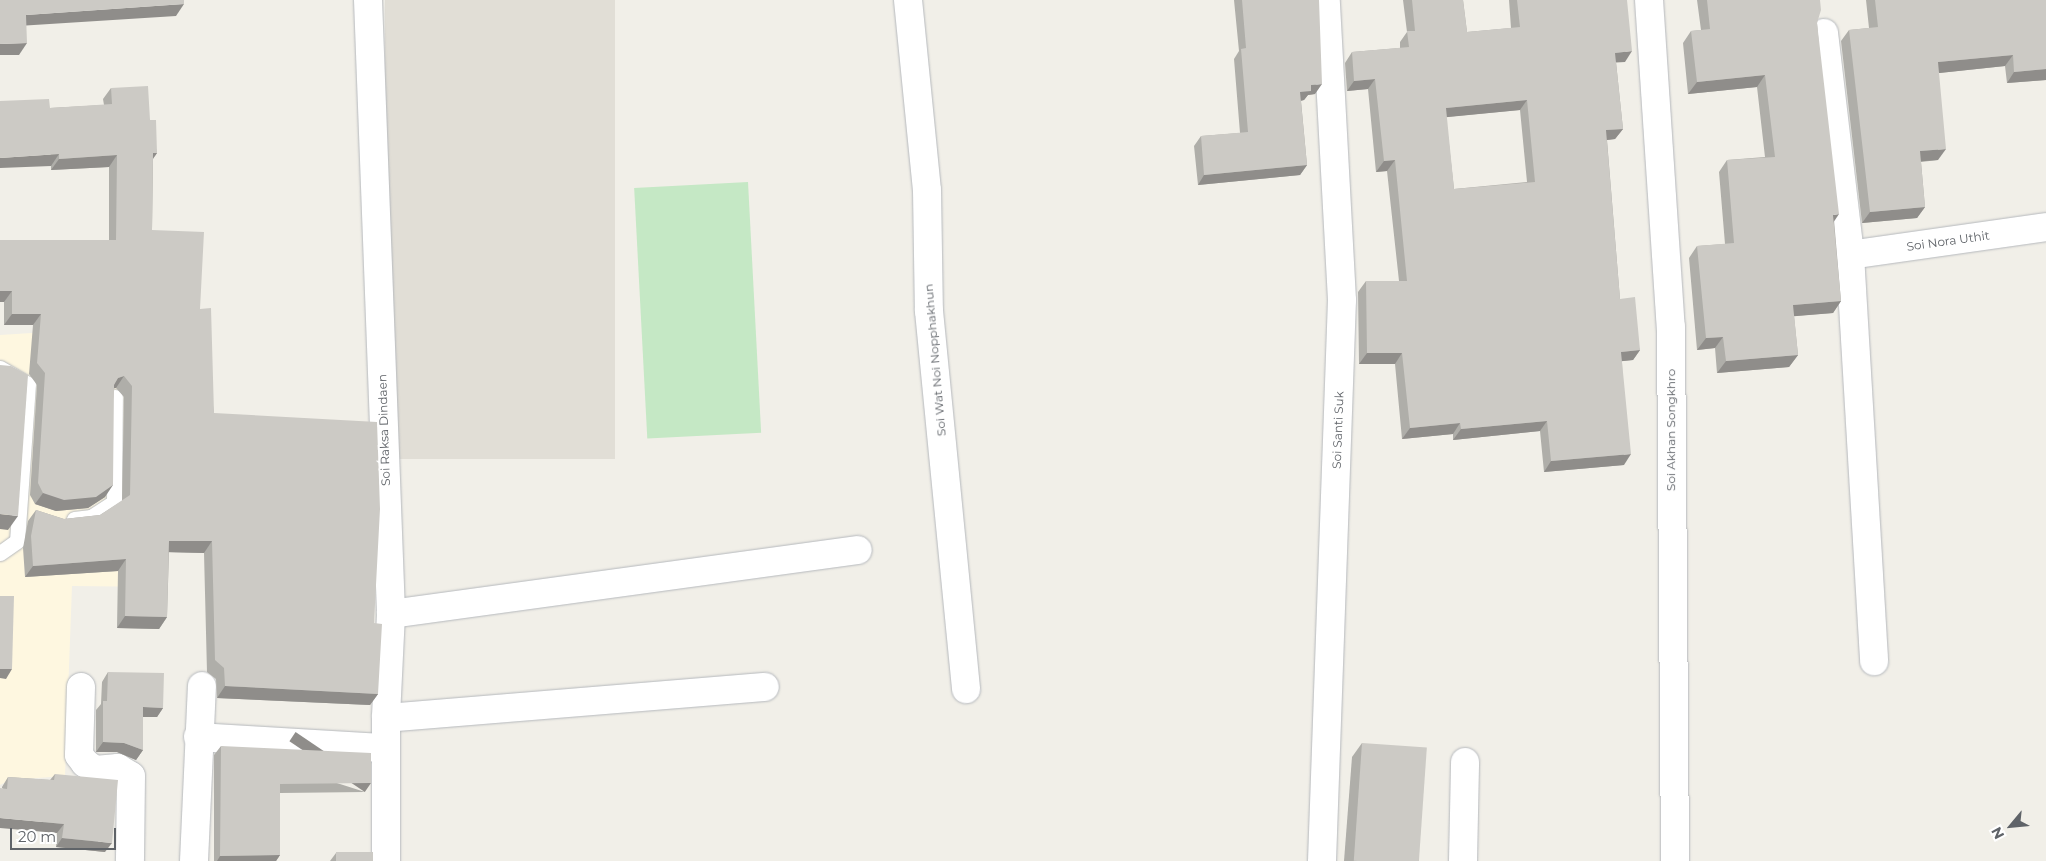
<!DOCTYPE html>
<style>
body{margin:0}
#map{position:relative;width:2046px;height:861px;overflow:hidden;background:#f1efe8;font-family:Montserrat,sans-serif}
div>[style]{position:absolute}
.commercial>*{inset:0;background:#fef7e0}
.education>*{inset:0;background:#e1ded6;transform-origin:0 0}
.green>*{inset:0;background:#c5e8c5;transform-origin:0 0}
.roads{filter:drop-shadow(0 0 1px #b5b8bc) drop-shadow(0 0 1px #b5b8bc)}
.lane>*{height:15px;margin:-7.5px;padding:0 7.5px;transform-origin:7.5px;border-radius:7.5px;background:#fff}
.street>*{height:28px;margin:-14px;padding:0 14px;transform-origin:14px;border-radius:14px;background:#fff}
.wall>*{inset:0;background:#afaea9}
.shaded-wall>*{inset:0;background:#8f8d8a;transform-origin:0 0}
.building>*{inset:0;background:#cccac5;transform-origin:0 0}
span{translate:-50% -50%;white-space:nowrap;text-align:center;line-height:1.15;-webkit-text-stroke:4px #fff;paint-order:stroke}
.street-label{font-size:12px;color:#5f6368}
.north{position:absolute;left:1986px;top:801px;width:50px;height:50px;-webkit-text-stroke:4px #fff;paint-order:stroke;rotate:242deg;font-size:14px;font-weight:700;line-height:20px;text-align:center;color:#5f6368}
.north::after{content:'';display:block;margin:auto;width:18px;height:22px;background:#5f6368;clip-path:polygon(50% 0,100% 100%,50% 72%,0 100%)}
.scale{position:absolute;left:10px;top:828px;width:106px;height:22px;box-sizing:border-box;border:2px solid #5f6368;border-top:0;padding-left:6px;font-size:15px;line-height:18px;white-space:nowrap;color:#5f6368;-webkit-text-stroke:4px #fff;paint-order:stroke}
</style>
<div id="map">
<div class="commercial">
<i style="clip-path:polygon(158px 325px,166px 587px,72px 586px,65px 776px,10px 780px,0 785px,0 335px)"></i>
</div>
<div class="education">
<i style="left:385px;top:0;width:230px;height:459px"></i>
</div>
<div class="green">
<i style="left:748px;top:182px;width:251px;height:114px;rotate:87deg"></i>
</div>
<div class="roads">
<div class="lane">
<i style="left:0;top:368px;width:32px;rotate:30deg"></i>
<i style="left:28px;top:384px;width:157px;rotate:94deg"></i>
<i style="left:17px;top:541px;width:21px;rotate:145deg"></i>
<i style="left:74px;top:519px;width:17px;rotate:-7deg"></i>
<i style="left:91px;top:517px;width:27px;rotate:-33deg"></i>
<i style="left:114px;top:502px;width:105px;rotate:-89.5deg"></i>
</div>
<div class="street">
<i style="left:368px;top:0;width:614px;rotate:87.85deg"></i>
<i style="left:391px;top:614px;width:104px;rotate:92.8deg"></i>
<i style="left:386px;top:718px;width:143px;rotate:90deg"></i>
<i style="left:908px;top:0;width:191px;rotate:84.3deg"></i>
<i style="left:927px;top:190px;width:121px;rotate:89.1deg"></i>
<i style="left:929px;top:311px;width:380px;rotate:84.4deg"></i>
<i style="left:1649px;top:0;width:328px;rotate:86.2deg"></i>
<i style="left:1671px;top:327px;width:534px;rotate:89.57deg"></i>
<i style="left:1824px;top:33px;width:224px;rotate:83.3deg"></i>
<i style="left:1850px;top:255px;width:407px;rotate:86.6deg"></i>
<i style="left:1850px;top:255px;width:198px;rotate:-8.1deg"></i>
<i style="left:391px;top:614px;width:471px;rotate:-7.8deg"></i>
<i style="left:81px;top:687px;width:68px;rotate:91.7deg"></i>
<i style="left:79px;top:755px;width:10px;rotate:53deg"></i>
<i style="left:85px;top:763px;width:12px;rotate:35deg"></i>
<i style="left:95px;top:770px;width:23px;rotate:-5deg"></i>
<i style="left:118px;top:768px;width:15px;rotate:32deg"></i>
<i style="left:131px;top:776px;width:85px;rotate:90.7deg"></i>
<i style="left:386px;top:718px;width:380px;rotate:-4.7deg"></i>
<i style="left:198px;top:737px;width:187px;rotate:3.4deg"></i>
<i style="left:194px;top:861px;width:175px;rotate:-87.4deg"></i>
<i style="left:1322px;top:861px;width:561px;rotate:-87.96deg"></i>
<i style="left:1342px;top:300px;width:300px;rotate:-93.1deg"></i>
<i style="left:1463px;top:861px;width:99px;rotate:-88.8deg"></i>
</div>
</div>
<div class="wall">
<i style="clip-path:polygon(1234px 0,1319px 0,1315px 94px,1308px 95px,1304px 100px,1301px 101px,1307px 165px,1300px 175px,1198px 185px,1194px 146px,1201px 136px,1240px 133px,1234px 59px,1239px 51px)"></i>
<i style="clip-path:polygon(evenodd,1403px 0,1463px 0,1467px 32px,1511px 28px,1509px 0,1627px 0,1625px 62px,1616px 62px,1623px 129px,1615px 139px,1607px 140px,1620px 299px,1640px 350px,1633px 360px,1622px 361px,1624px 465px,1544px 472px,1540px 431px,1453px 440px,1453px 434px,1402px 439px,1395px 364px,1359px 364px,1358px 292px,1366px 281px,1399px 281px,1387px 171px,1376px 172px,1368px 89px,1347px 91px,1345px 63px,1352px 52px,1400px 48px,1400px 42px,1407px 32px,1403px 0,1520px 110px,1527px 182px,1454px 189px,1446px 117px,1520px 110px)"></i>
<i style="clip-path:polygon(1697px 0,1820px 0,1817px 23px,1841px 301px,1833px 313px,1794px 316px,1798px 355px,1789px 367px,1717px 373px,1715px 348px,1697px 350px,1689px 258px,1697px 246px,1725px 244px,1719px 172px,1727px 160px,1765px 157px,1757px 87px,1688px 94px,1683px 43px,1691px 31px,1701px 30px)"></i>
<i style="clip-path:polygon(1866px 0,2046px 0,2046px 80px,2007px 83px,2005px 66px,1939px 73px,1938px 160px,1921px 162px,1925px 207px,1917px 218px,1862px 223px,1841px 41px,1849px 30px,1869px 28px)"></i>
<i style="clip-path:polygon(111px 88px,150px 120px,157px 153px,153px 159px,152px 230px,200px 309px,214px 413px,374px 623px,378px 694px,370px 705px,217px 698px,216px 679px,207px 672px,204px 553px,169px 552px,167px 617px,159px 629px,117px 628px,118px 571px,25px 577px,23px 548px,28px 521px,36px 510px,64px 519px,100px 515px,122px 501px,124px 397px,116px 388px,114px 388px,105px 497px,88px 508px,56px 511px,35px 504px,30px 495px,37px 385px,29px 374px,33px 325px,4px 325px,4px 302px,0 240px,109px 240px,109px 167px,51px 170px,50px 108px,104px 105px,103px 99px)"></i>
<i style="clip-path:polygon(108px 672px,163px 708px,157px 717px,143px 717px,143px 750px,136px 760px,117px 752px,96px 752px,96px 710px,101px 704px,102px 682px)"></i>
<i style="clip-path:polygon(1362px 743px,1419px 861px,1344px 861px,1352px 757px)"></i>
<i style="clip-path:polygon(221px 746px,365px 792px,280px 793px,280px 855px,276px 861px,214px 861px,214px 755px)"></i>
<i style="clip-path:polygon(55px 774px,105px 852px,56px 847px,57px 833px,2px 788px,2px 787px,8px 777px,50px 780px)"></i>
<i style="clip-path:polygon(336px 853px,373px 861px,330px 861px)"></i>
</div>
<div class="shaded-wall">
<i style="clip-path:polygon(184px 4px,176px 16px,18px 26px,26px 15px)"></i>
<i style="clip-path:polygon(27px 43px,19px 55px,0 55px,0 44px)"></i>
<i style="clip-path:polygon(1632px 51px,1625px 62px,1607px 63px,1615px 53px)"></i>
<i style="clip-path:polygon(2013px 55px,2005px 66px,1930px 74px,1938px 62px)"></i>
<i style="clip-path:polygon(2046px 69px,2046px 80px,2007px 83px,2014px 72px)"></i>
<i style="clip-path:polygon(1765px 75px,1757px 87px,1688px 94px,1697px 82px)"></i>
<i style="clip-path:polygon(1375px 79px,1368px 89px,1347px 91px,1354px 81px)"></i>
<i style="clip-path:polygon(1322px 84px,1315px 94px,1308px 95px,1304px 100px,1293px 102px,1300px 92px,1311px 85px)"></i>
<i style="clip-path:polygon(1527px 100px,1520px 110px,1438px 118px,1446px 108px)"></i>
<i style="clip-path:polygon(1623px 129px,1615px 139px,1599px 141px,1606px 130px)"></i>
<i style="clip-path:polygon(1946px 149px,1938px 160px,1912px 162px,1920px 151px)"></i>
<i style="clip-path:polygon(153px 153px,157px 153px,149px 164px)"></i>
<i style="clip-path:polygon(59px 154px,51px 166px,0 168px,0 158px)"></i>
<i style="clip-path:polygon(117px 155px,109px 167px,51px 170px,59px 159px)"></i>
<i style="clip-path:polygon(1395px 160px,1387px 171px,1376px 172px,1384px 161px)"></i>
<i style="clip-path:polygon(1307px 165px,1300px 175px,1198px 185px,1204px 175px)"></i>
<i style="clip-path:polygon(1925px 207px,1917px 218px,1862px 223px,1870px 212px)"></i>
<i style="clip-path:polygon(1839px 214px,1831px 226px,1833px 215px)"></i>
<i style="clip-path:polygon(0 291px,12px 291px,4px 302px,0 302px)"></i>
<i style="clip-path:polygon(1841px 301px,1833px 313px,1785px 317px,1793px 305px)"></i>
<i style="clip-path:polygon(12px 314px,41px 314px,33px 325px,4px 325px)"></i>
<i style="clip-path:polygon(1723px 337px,1715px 348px,1697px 350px,1706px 338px)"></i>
<i style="clip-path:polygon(1640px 350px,1633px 360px,1614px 362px,1621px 352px)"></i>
<i style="clip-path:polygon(1367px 353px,1402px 353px,1395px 364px,1359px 364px)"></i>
<i style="clip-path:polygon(1798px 355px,1789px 367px,1717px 373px,1726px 361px)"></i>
<i style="clip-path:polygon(124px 376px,116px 388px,110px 389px,118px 378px)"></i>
<i style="clip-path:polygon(1547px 421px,1540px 431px,1453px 440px,1461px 429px)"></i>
<i style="clip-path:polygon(1460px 423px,1453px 434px,1402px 439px,1410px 428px)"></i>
<i style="clip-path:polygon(1631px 454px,1624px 465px,1544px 472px,1551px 461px)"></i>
<i style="clip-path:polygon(113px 485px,105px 497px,88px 508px,56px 511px,35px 504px,43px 493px)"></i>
<i style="clip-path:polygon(0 514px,18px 516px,8px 530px,0 529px)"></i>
<i style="clip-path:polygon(169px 541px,212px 541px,204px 553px,161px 552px)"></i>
<i style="clip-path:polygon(126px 559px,118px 571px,25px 577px,33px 566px)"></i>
<i style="clip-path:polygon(125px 616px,167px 617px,159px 629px,117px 628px)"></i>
<i style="clip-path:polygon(0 669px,12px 669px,6px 679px,0 678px)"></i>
<i style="clip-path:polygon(225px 686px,378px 694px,370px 705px,217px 698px)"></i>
<i style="clip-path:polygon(143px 707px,163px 708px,157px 717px,136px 717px)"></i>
<i style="clip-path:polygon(103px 742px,124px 743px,143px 750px,136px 760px,117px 752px,96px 752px)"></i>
<i style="left:371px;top:783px;width:11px;height:91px;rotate:124deg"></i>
<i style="clip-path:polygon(0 818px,64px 824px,57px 833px,0 828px)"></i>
<i style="clip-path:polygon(62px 838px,112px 843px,105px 852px,56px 847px)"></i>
<i style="clip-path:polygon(280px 855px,276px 861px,217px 861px,220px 856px)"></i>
</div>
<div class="building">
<i style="clip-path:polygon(0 0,184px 0,184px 4px,26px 15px,27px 43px,0 44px)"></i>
<i style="clip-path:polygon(1242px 0,1319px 0,1322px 84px,1311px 85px,1311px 91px,1300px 92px,1307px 165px,1204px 175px,1201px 136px,1248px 132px,1241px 49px,1246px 48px)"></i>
<i style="clip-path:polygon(evenodd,1412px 0,1463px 0,1467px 32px,1520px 27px,1517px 0,1627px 0,1632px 51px,1615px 53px,1623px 129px,1606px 130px,1620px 299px,1635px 297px,1640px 350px,1621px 352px,1631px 454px,1551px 461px,1547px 421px,1461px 429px,1460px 423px,1410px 428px,1402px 353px,1367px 353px,1366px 281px,1407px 281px,1395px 160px,1384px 161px,1375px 79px,1354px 81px,1352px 52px,1409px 47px,1407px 31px,1415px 31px,1412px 0,1527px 100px,1535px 182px,1454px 189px,1446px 108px,1527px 100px)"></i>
<i style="clip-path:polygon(1707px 0,1820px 0,1821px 10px,1817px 23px,1839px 214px,1833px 215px,1841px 301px,1793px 305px,1798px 355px,1726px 361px,1723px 337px,1706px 338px,1697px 246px,1734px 243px,1727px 160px,1775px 157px,1765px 75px,1697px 82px,1691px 31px,1710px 29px)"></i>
<i style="clip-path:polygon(1875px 0,2046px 0,2046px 69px,2014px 72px,2013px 55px,1938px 62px,1946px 149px,1920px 151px,1925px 207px,1870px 212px,1849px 30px,1878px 27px)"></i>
<i style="clip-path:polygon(148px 86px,150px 120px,156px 120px,157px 153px,153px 153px,152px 230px,204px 232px,200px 309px,211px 308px,214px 413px,377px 422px,380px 509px,374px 623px,382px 624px,378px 694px,225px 686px,224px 668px,215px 660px,212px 541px,169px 541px,167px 617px,125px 616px,126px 559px,33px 566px,31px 536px,36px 510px,64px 519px,100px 515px,130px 495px,132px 386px,124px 376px,118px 378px,114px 385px,113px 485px,96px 497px,64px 500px,43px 493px,38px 483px,45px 373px,37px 363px,41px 314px,12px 314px,12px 291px,0 291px,0 240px,116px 240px,117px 155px,59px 159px,59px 154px,0 158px,0 101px,49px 99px,50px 108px,112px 104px,111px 88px)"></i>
<i style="clip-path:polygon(0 365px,11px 366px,28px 375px,18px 516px,0 514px)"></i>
<i style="clip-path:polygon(0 596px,14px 596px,12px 669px,0 669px)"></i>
<i style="clip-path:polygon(108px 672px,164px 673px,163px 708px,143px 707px,143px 750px,124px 743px,103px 742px,103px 701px,107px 701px)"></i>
<i style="left:1362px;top:743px;width:65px;height:118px;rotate:4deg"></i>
<i style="clip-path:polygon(221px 746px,371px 753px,371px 783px,280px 784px,280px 855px,220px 856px)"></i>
<i style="clip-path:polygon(55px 774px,118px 780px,112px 843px,62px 838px,64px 824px,0 818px,0 788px,7px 789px,8px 777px,54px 780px)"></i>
<i style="left:373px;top:852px;width:9px;height:37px;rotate:90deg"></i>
</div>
<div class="street-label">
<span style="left:1948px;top:241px;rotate:-8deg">Soi Nora Uthit</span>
<span style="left:935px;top:360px;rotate:-95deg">Soi Wat Noi Nopphakhun</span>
<span style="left:384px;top:430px;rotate:-92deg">Soi Raksa Dindaen</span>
<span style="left:1338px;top:430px;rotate:-88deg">Soi Santi Suk</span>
<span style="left:1671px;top:430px;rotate:-90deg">Soi Akhan Songkhro</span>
</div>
<div class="north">N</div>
<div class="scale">20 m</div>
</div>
